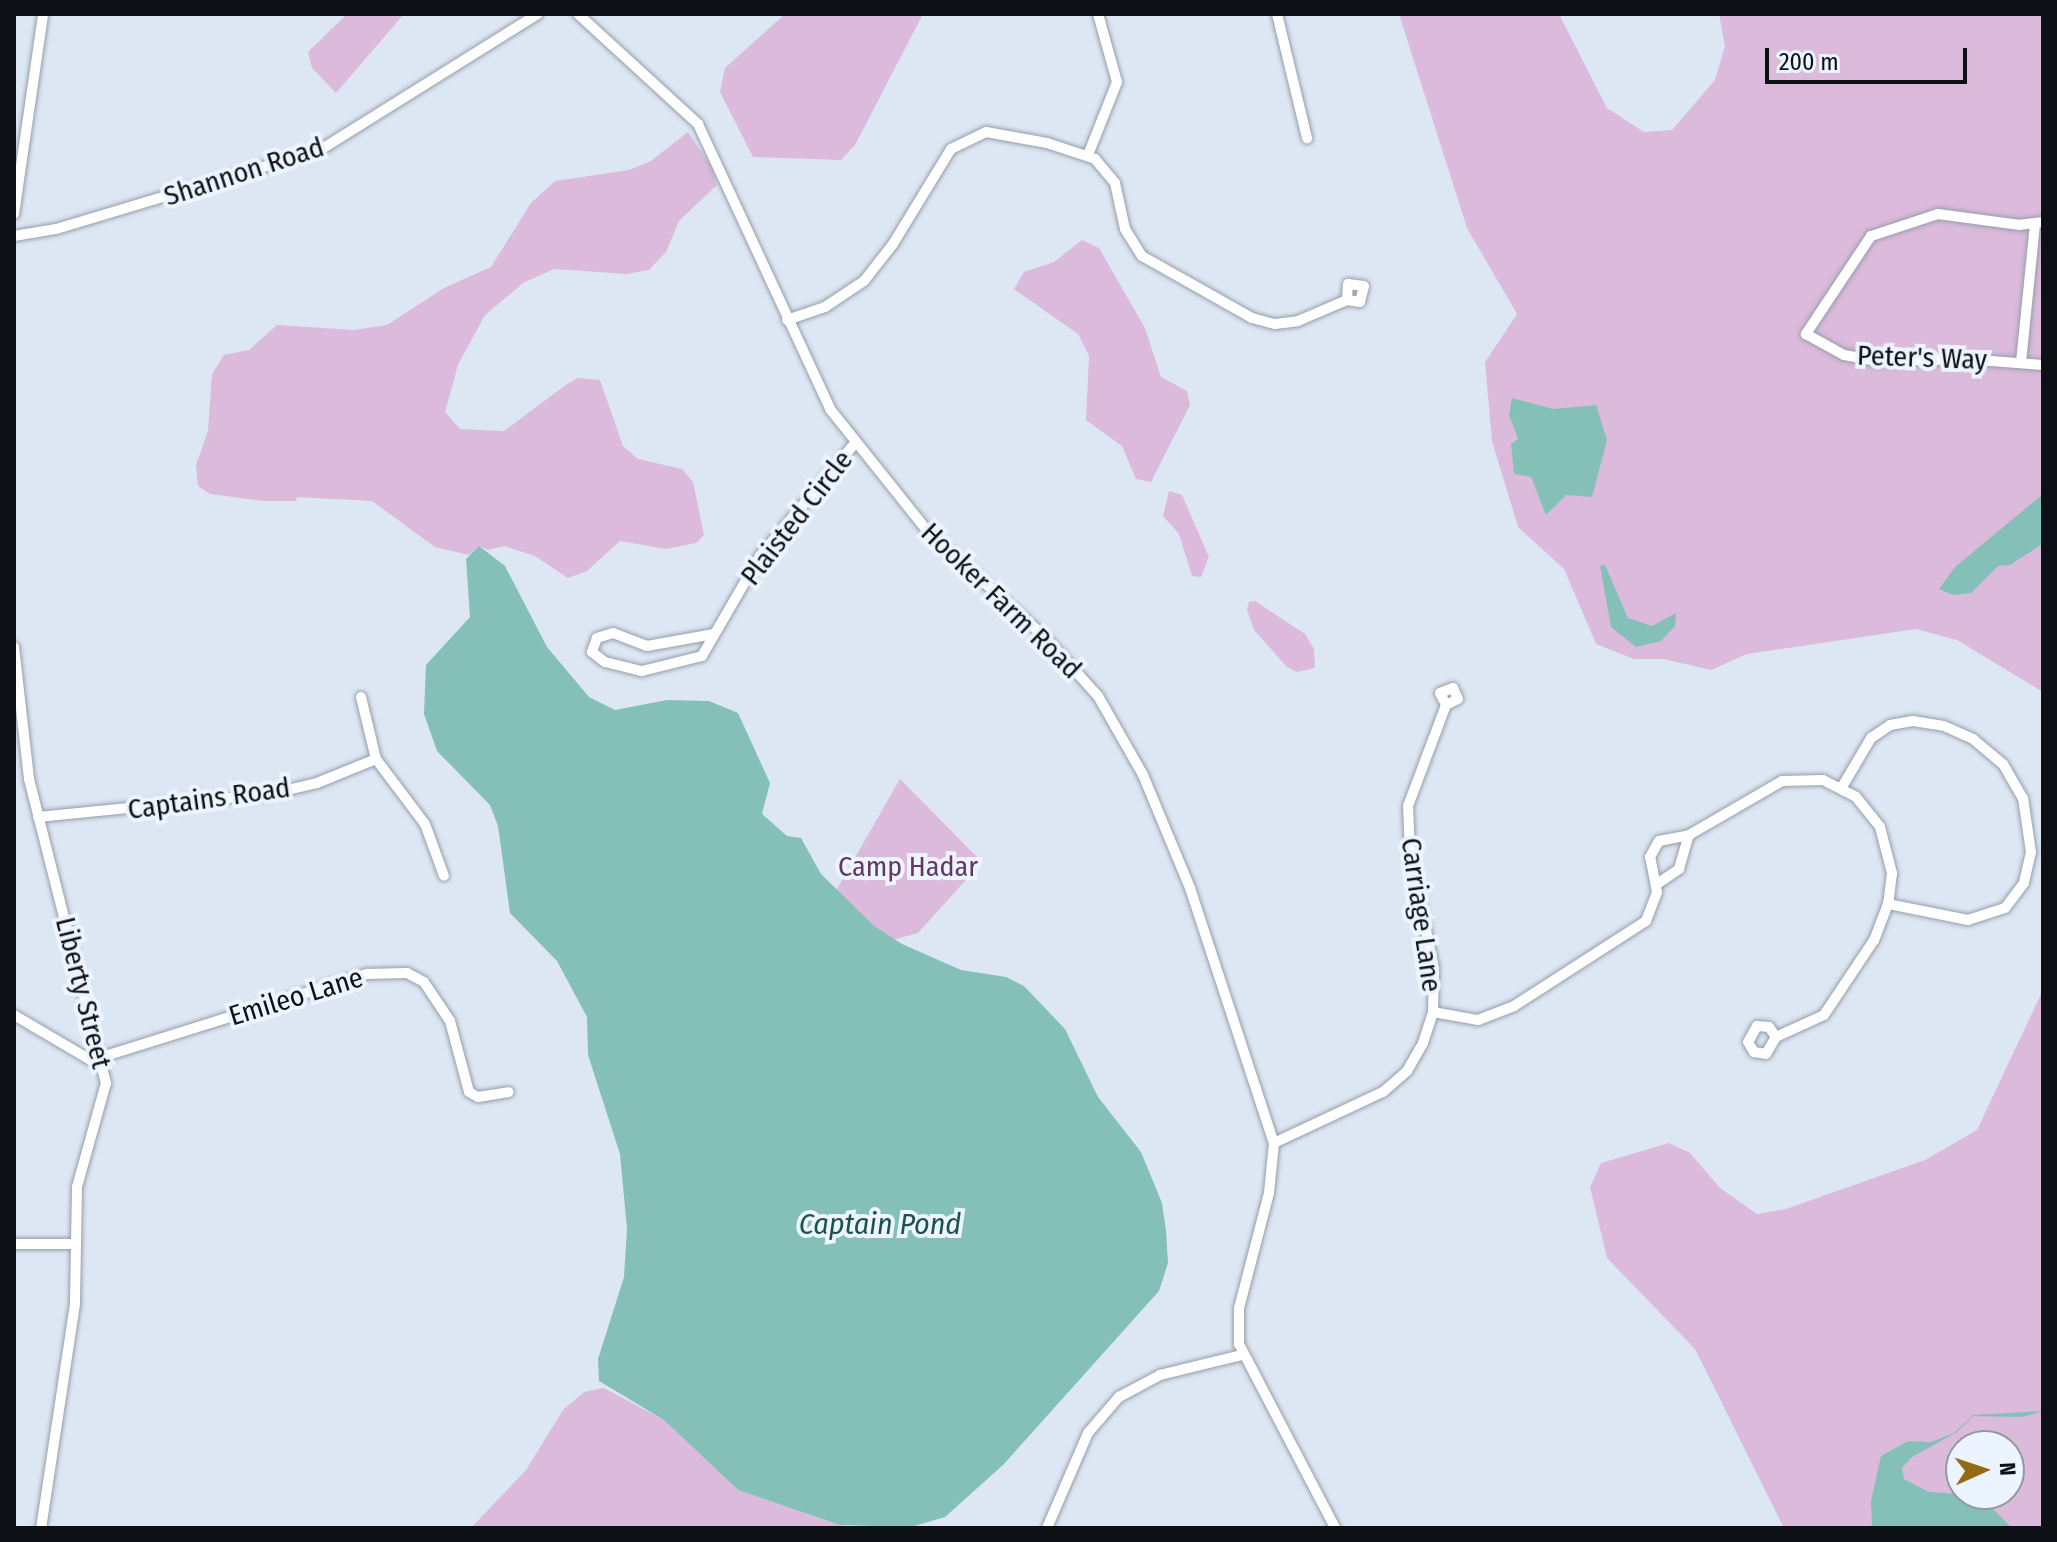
<!DOCTYPE html>
<style>
body{margin:0}
#map{position:relative;width:2057px;height:1542px;overflow:hidden;background:#dde7f4;font-family:"Fira Sans Condensed",sans-serif}
div>[style]{position:absolute}
.green>*{inset:0;background:#dbbadc}
.water>*{inset:0;background:#84c0b8}
.roads{filter:drop-shadow(0 0 2px #959eaa) drop-shadow(0 0 2px #959eaa)}
.minor>*{height:10px;margin:-5px;padding:0 5px;transform-origin:5px;border-radius:5px;background:#fff}
span{translate:-50% -50%;white-space:nowrap;text-align:center;line-height:1.15;-webkit-text-stroke:8px #ecf4ff;paint-order:stroke}
.street-label{font-size:28px;color:#0d1115}
.park-label{font-size:28px;color:#633665}
.water-label{font-size:30px;color:#1d524c;font-style:italic}
.frame{position:absolute;inset:0;border:16px solid #0d1115;pointer-events:none}
.north{position:absolute;left:1945px;top:1430px;width:80px;height:80px;box-sizing:border-box;background:#ecf4ff;border:2px solid #9399a1;border-radius:50%;rotate:87deg;font-size:22px;font-weight:700;line-height:32px;text-align:center;color:#0d1115}
.north::after{content:'';display:block;margin:auto;width:28px;height:36px;background:#936b14;clip-path:polygon(50% 0,100% 100%,50% 72%,0 100%)}
.scale{position:absolute;left:1765px;top:48px;width:202px;height:36px;box-sizing:border-box;border:4px solid #0d1115;border-top:0;padding-left:10px;font-size:24px;line-height:28px;white-space:nowrap;color:#0d1115;-webkit-text-stroke:6px #ecf4ff;paint-order:stroke}
</style>
<div id="map">
<div class="green">
<i style="clip-path:polygon(347px 14px,404px 14px,336px 93px,312px 68px,308px 52px)"></i>
<i style="clip-path:polygon(785px 14px,923px 14px,855px 145px,841px 160px,753px 157px,720px 92px,725px 68px)"></i>
<i style="clip-path:polygon(1399px 14px,1559px 14px,1607px 108px,1644px 132px,1672px 130px,1715px 80px,1725px 46px,1719px 14px,2043px 14px,2043px 692px,1957px 640px,1916px 629px,1747px 654px,1711px 670px,1664px 659px,1634px 659px,1596px 644px,1564px 569px,1518px 527px,1492px 441px,1485px 362px,1517px 314px,1467px 228px)"></i>
<i style="clip-path:polygon(688px 132px,711px 166px,717px 185px,679px 221px,666px 252px,649px 270px,627px 274px,554px 269px,523px 283px,485px 315px,458px 365px,445px 412px,460px 429px,504px 431px,567px 384px,578px 378px,600px 380px,623px 446px,638px 459px,682px 469px,693px 482px,704px 535px,696px 543px,666px 549px,620px 541px,587px 571px,568px 578px,535px 556px,504px 546px,488px 550px,479px 546px,469px 555px,435px 547px,372px 501px,297px 497px,296px 501px,264px 501px,210px 494px,198px 486px,196px 465px,208px 431px,212px 374px,224px 355px,249px 350px,277px 325px,354px 330px,387px 325px,444px 288px,491px 267px,531px 203px,555px 181px,629px 170px,651px 161px)"></i>
<i style="clip-path:polygon(1082px 240px,1099px 248px,1145px 328px,1161px 377px,1187px 391px,1190px 405px,1151px 482px,1136px 479px,1122px 446px,1086px 420px,1089px 356px,1078px 334px,1014px 289px,1024px 272px,1054px 262px)"></i>
<i style="clip-path:polygon(1169px 491px,1182px 495px,1209px 557px,1201px 577px,1192px 576px,1179px 534px,1163px 516px)"></i>
<i style="clip-path:polygon(1255px 601px,1305px 634px,1314px 649px,1315px 668px,1297px 672px,1287px 667px,1254px 630px,1247px 610px,1249px 602px)"></i>
<i style="clip-path:polygon(900px 779px,982px 862px,918px 933px,885px 942px,833px 896px)"></i>
<i style="clip-path:polygon(evenodd,2043px 990px,2043px 1528px,1784px 1528px,1695px 1349px,1607px 1258px,1590px 1187px,1601px 1163px,1669px 1143px,1690px 1153px,1720px 1188px,1757px 1214px,1786px 1209px,1925px 1160px,1977px 1130px,2043px 990px,1961px 1446px,2009px 1446px,2009px 1494px,1961px 1494px,1961px 1446px)"></i>
<i style="clip-path:polygon(604px 1388px,664px 1420px,738px 1490px,840px 1525px,863px 1528px,471px 1528px,526px 1470px,563px 1410px,584px 1392px)"></i>
</div>
<div class="water">
<i style="clip-path:polygon(1512px 398px,1554px 409px,1596px 405px,1607px 440px,1592px 497px,1566px 495px,1546px 515px,1531px 477px,1514px 474px,1511px 444px,1518px 439px,1509px 415px)"></i>
<i style="clip-path:polygon(2043px 494px,2041px 545px,2010px 565px,1998px 566px,1971px 593px,1953px 595px,1939px 589px,1955px 567px)"></i>
<i style="clip-path:polygon(479px 546px,505px 566px,547px 647px,589px 697px,615px 710px,667px 700px,709px 701px,738px 713px,770px 783px,762px 814px,787px 836px,801px 838px,821px 874px,874px 926px,902px 944px,961px 970px,1006px 977px,1024px 986px,1065px 1029px,1098px 1097px,1141px 1152px,1162px 1203px,1166px 1231px,1168px 1263px,1159px 1291px,1003px 1465px,945px 1517px,911px 1527px,840px 1525px,738px 1490px,664px 1420px,599px 1381px,598px 1359px,624px 1277px,627px 1229px,620px 1154px,588px 1055px,587px 1017px,557px 961px,510px 913px,498px 826px,490px 805px,437px 751px,424px 714px,426px 665px,470px 617px,466px 559px)"></i>
<i style="clip-path:polygon(1605px 565px,1628px 618px,1652px 626px,1676px 613px,1675px 626px,1661px 641px,1636px 647px,1611px 627px,1600px 566px)"></i>
<i style="clip-path:polygon(2043px 1411px,2023px 1417px,1973px 1416px,1957px 1432px,1912px 1457px,1902px 1468px,1904px 1479px,1929px 1492px,1979px 1495px,2012px 1528px,1872px 1528px,1871px 1501px,1881px 1456px,1908px 1441px,1931px 1442px,1954px 1433px,1973px 1415px)"></i>
</div>
<div class="roads">
<div class="minor">
<i style="left:578px;top:14px;width:163px;rotate:42.5deg"></i>
<i style="left:698px;top:124px;width:314px;rotate:65.1deg"></i>
<i style="left:830px;top:409px;width:159px;rotate:51.4deg"></i>
<i style="left:929px;top:533px;width:156px;rotate:41.9deg"></i>
<i style="left:1045px;top:637px;width:79px;rotate:48.1deg"></i>
<i style="left:1098px;top:696px;width:91px;rotate:60.3deg"></i>
<i style="left:1143px;top:775px;width:122px;rotate:67.4deg"></i>
<i style="left:1190px;top:888px;width:268px;rotate:71.8deg"></i>
<i style="left:1274px;top:1143px;width:50px;rotate:95.7deg"></i>
<i style="left:1269px;top:1193px;width:119px;rotate:104.6deg"></i>
<i style="left:1239px;top:1308px;width:36px;rotate:90deg"></i>
<i style="left:1239px;top:1344px;width:208px;rotate:62.4deg"></i>
<i style="left:1277px;top:14px;width:128px;rotate:76.4deg"></i>
<i style="left:1088px;top:155px;width:79px;rotate:-68.3deg"></i>
<i style="left:1117px;top:82px;width:71px;rotate:-105.6deg"></i>
<i style="left:14px;top:214px;width:202px;rotate:-81.7deg"></i>
<i style="left:2043px;top:222px;width:23px;rotate:173deg"></i>
<i style="left:2020px;top:225px;width:83px;rotate:-172.4deg"></i>
<i style="left:1938px;top:214px;width:71px;rotate:161.8deg"></i>
<i style="left:1871px;top:236px;width:118px;rotate:123.6deg"></i>
<i style="left:1806px;top:334px;width:43px;rotate:28.9deg"></i>
<i style="left:1844px;top:355px;width:36px;rotate:10deg"></i>
<i style="left:1879px;top:361px;width:87px;rotate:-1.3deg"></i>
<i style="left:1966px;top:359px;width:77px;rotate:4.5deg"></i>
<i style="left:14px;top:236px;width:43px;rotate:-9.5deg"></i>
<i style="left:56px;top:229px;width:276px;rotate:-16.7deg"></i>
<i style="left:320px;top:150px;width:257px;rotate:-32deg"></i>
<i style="left:787px;top:320px;width:40px;rotate:-18.9deg"></i>
<i style="left:825px;top:307px;width:47px;rotate:-33.7deg"></i>
<i style="left:864px;top:281px;width:47px;rotate:-51.9deg"></i>
<i style="left:893px;top:244px;width:111px;rotate:-58.6deg"></i>
<i style="left:951px;top:149px;width:39px;rotate:-26deg"></i>
<i style="left:986px;top:132px;width:62px;rotate:10.2deg"></i>
<i style="left:1047px;top:143px;width:51px;rotate:18.4deg"></i>
<i style="left:1095px;top:159px;width:31px;rotate:50deg"></i>
<i style="left:1115px;top:183px;width:47px;rotate:77.7deg"></i>
<i style="left:1125px;top:229px;width:32px;rotate:58deg"></i>
<i style="left:1142px;top:256px;width:126px;rotate:29.4deg"></i>
<i style="left:1252px;top:318px;width:24px;rotate:15deg"></i>
<i style="left:1275px;top:324px;width:23px;rotate:-7deg"></i>
<i style="left:1298px;top:321px;width:53px;rotate:-23.2deg"></i>
<i style="left:1347px;top:300px;width:13px;rotate:9deg"></i>
<i style="left:1360px;top:302px;width:16px;rotate:-76deg"></i>
<i style="left:1364px;top:286px;width:16px;rotate:-173deg"></i>
<i style="left:1348px;top:284px;width:16px;rotate:94deg"></i>
<i style="left:2021px;top:362px;width:139px;rotate:-84.2deg"></i>
<i style="left:714px;top:634px;width:68px;rotate:169.8deg"></i>
<i style="left:647px;top:646px;width:36px;rotate:-159deg"></i>
<i style="left:613px;top:633px;width:17px;rotate:163deg"></i>
<i style="left:597px;top:638px;width:15px;rotate:110deg"></i>
<i style="left:592px;top:652px;width:16px;rotate:38deg"></i>
<i style="left:605px;top:662px;width:38px;rotate:14deg"></i>
<i style="left:642px;top:671px;width:62px;rotate:-14deg"></i>
<i style="left:702px;top:656px;width:116px;rotate:-59.9deg"></i>
<i style="left:760px;top:556px;width:149px;rotate:-49.9deg"></i>
<i style="left:14px;top:647px;width:133px;rotate:83.5deg"></i>
<i style="left:29px;top:779px;width:314px;rotate:75.8deg"></i>
<i style="left:106px;top:1083px;width:108px;rotate:105.6deg"></i>
<i style="left:77px;top:1187px;width:117px;rotate:91deg"></i>
<i style="left:75px;top:1304px;width:227px;rotate:98.6deg"></i>
<i style="left:361px;top:697px;width:64px;rotate:76.4deg"></i>
<i style="left:376px;top:759px;width:81px;rotate:53deg"></i>
<i style="left:425px;top:824px;width:55px;rotate:69.9deg"></i>
<i style="left:1842px;top:787px;width:57px;rotate:-59.4deg"></i>
<i style="left:1871px;top:738px;width:23px;rotate:-34deg"></i>
<i style="left:1890px;top:725px;width:23px;rotate:-10deg"></i>
<i style="left:1913px;top:721px;width:31px;rotate:9deg"></i>
<i style="left:1944px;top:726px;width:32px;rotate:24deg"></i>
<i style="left:1973px;top:739px;width:39px;rotate:40deg"></i>
<i style="left:2003px;top:764px;width:39px;rotate:60deg"></i>
<i style="left:2023px;top:798px;width:55px;rotate:81.6deg"></i>
<i style="left:2031px;top:852px;width:32px;rotate:103deg"></i>
<i style="left:2024px;top:883px;width:31px;rotate:127deg"></i>
<i style="left:2005px;top:908px;width:39px;rotate:162deg"></i>
<i style="left:1968px;top:920px;width:82px;rotate:-168.7deg"></i>
<i style="left:38px;top:817px;width:233px;rotate:-5.7deg"></i>
<i style="left:270px;top:794px;width:48px;rotate:-13.2deg"></i>
<i style="left:317px;top:783px;width:64px;rotate:-22.1deg"></i>
<i style="left:1657px;top:884px;width:27px;rotate:-34deg"></i>
<i style="left:1679px;top:869px;width:35px;rotate:-74deg"></i>
<i style="left:1433px;top:1012px;width:46px;rotate:10.1deg"></i>
<i style="left:1478px;top:1020px;width:39px;rotate:-21deg"></i>
<i style="left:1514px;top:1006px;width:157px;rotate:-32.8deg"></i>
<i style="left:1646px;top:921px;width:31px;rotate:-69deg"></i>
<i style="left:1657px;top:892px;width:36px;rotate:-101deg"></i>
<i style="left:1650px;top:857px;width:18px;rotate:-61deg"></i>
<i style="left:1659px;top:841px;width:31px;rotate:-11deg"></i>
<i style="left:1689px;top:835px;width:108px;rotate:-30.1deg"></i>
<i style="left:1782px;top:781px;width:41px;rotate:-1.4deg"></i>
<i style="left:1823px;top:780px;width:37px;rotate:27deg"></i>
<i style="left:1856px;top:797px;width:38px;rotate:51deg"></i>
<i style="left:1880px;top:827px;width:48px;rotate:75.4deg"></i>
<i style="left:1892px;top:873px;width:31px;rotate:97deg"></i>
<i style="left:1888px;top:904px;width:39px;rotate:111deg"></i>
<i style="left:1874px;top:940px;width:90px;rotate:123.7deg"></i>
<i style="left:1824px;top:1015px;width:53px;rotate:155.4deg"></i>
<i style="left:1776px;top:1037px;width:12px;rotate:-125deg"></i>
<i style="left:1769px;top:1027px;width:12px;rotate:-175deg"></i>
<i style="left:1757px;top:1026px;width:18px;rotate:119deg"></i>
<i style="left:1748px;top:1042px;width:12px;rotate:59deg"></i>
<i style="left:1754px;top:1052px;width:12px;rotate:9deg"></i>
<i style="left:1766px;top:1054px;width:20px;rotate:-60deg"></i>
<i style="left:14px;top:1015px;width:104px;rotate:30.5deg"></i>
<i style="left:102px;top:1057px;width:278px;rotate:-17.4deg"></i>
<i style="left:367px;top:974px;width:40px;rotate:-1.4deg"></i>
<i style="left:407px;top:973px;width:19px;rotate:28deg"></i>
<i style="left:424px;top:982px;width:47px;rotate:56.3deg"></i>
<i style="left:450px;top:1021px;width:73px;rotate:75deg"></i>
<i style="left:469px;top:1092px;width:10px;rotate:29deg"></i>
<i style="left:478px;top:1097px;width:31px;rotate:-9deg"></i>
<i style="left:1274px;top:1143px;width:120px;rotate:-25.1deg"></i>
<i style="left:1383px;top:1092px;width:32px;rotate:-41deg"></i>
<i style="left:1407px;top:1071px;width:32px;rotate:-60deg"></i>
<i style="left:1423px;top:1043px;width:33px;rotate:-72deg"></i>
<i style="left:1433px;top:1012px;width:43px;rotate:-88.7deg"></i>
<i style="left:1434px;top:969px;width:118px;rotate:-101.7deg"></i>
<i style="left:1410px;top:853px;width:47px;rotate:-92.4deg"></i>
<i style="left:1408px;top:806px;width:108px;rotate:-69.4deg"></i>
<i style="left:1446px;top:705px;width:13px;rotate:-27deg"></i>
<i style="left:1458px;top:699px;width:12px;rotate:-114deg"></i>
<i style="left:1453px;top:688px;width:14px;rotate:159deg"></i>
<i style="left:1440px;top:693px;width:13px;rotate:63deg"></i>
<i style="left:14px;top:1244px;width:62px"></i>
<i style="left:1047px;top:1528px;width:103px;rotate:-66.7deg"></i>
<i style="left:1088px;top:1433px;width:48px;rotate:-49.3deg"></i>
<i style="left:1119px;top:1397px;width:47px;rotate:-28.2deg"></i>
<i style="left:1160px;top:1375px;width:84px;rotate:-13.7deg"></i>
</div>
</div>
<div class="street-label">
<span style="left:244px;top:172px;rotate:-18deg">Shannon Road</span>
<span style="left:1922px;top:358px;rotate:2deg">Peter's Way</span>
<span style="left:797px;top:518px;rotate:-52deg">Plaisted Circle</span>
<span style="left:1001px;top:601px;rotate:44deg">Hooker Farm Road</span>
<span style="left:209px;top:799px;rotate:-8deg">Captains Road</span>
<span style="left:1421px;top:915px;rotate:82deg">Carriage Lane</span>
<span style="left:83px;top:993px;rotate:76deg">Liberty Street</span>
<span style="left:296px;top:997px;rotate:-17deg">Emileo Lane</span>
</div>
<div class="park-label">
<span style="left:908px;top:867px">Camp Hadar</span>
</div>
<div class="water-label">
<span style="left:880px;top:1224px">Captain Pond</span>
</div>
<div class="frame"></div>
<div class="north">N</div>
<div class="scale">200 m</div>
</div>
